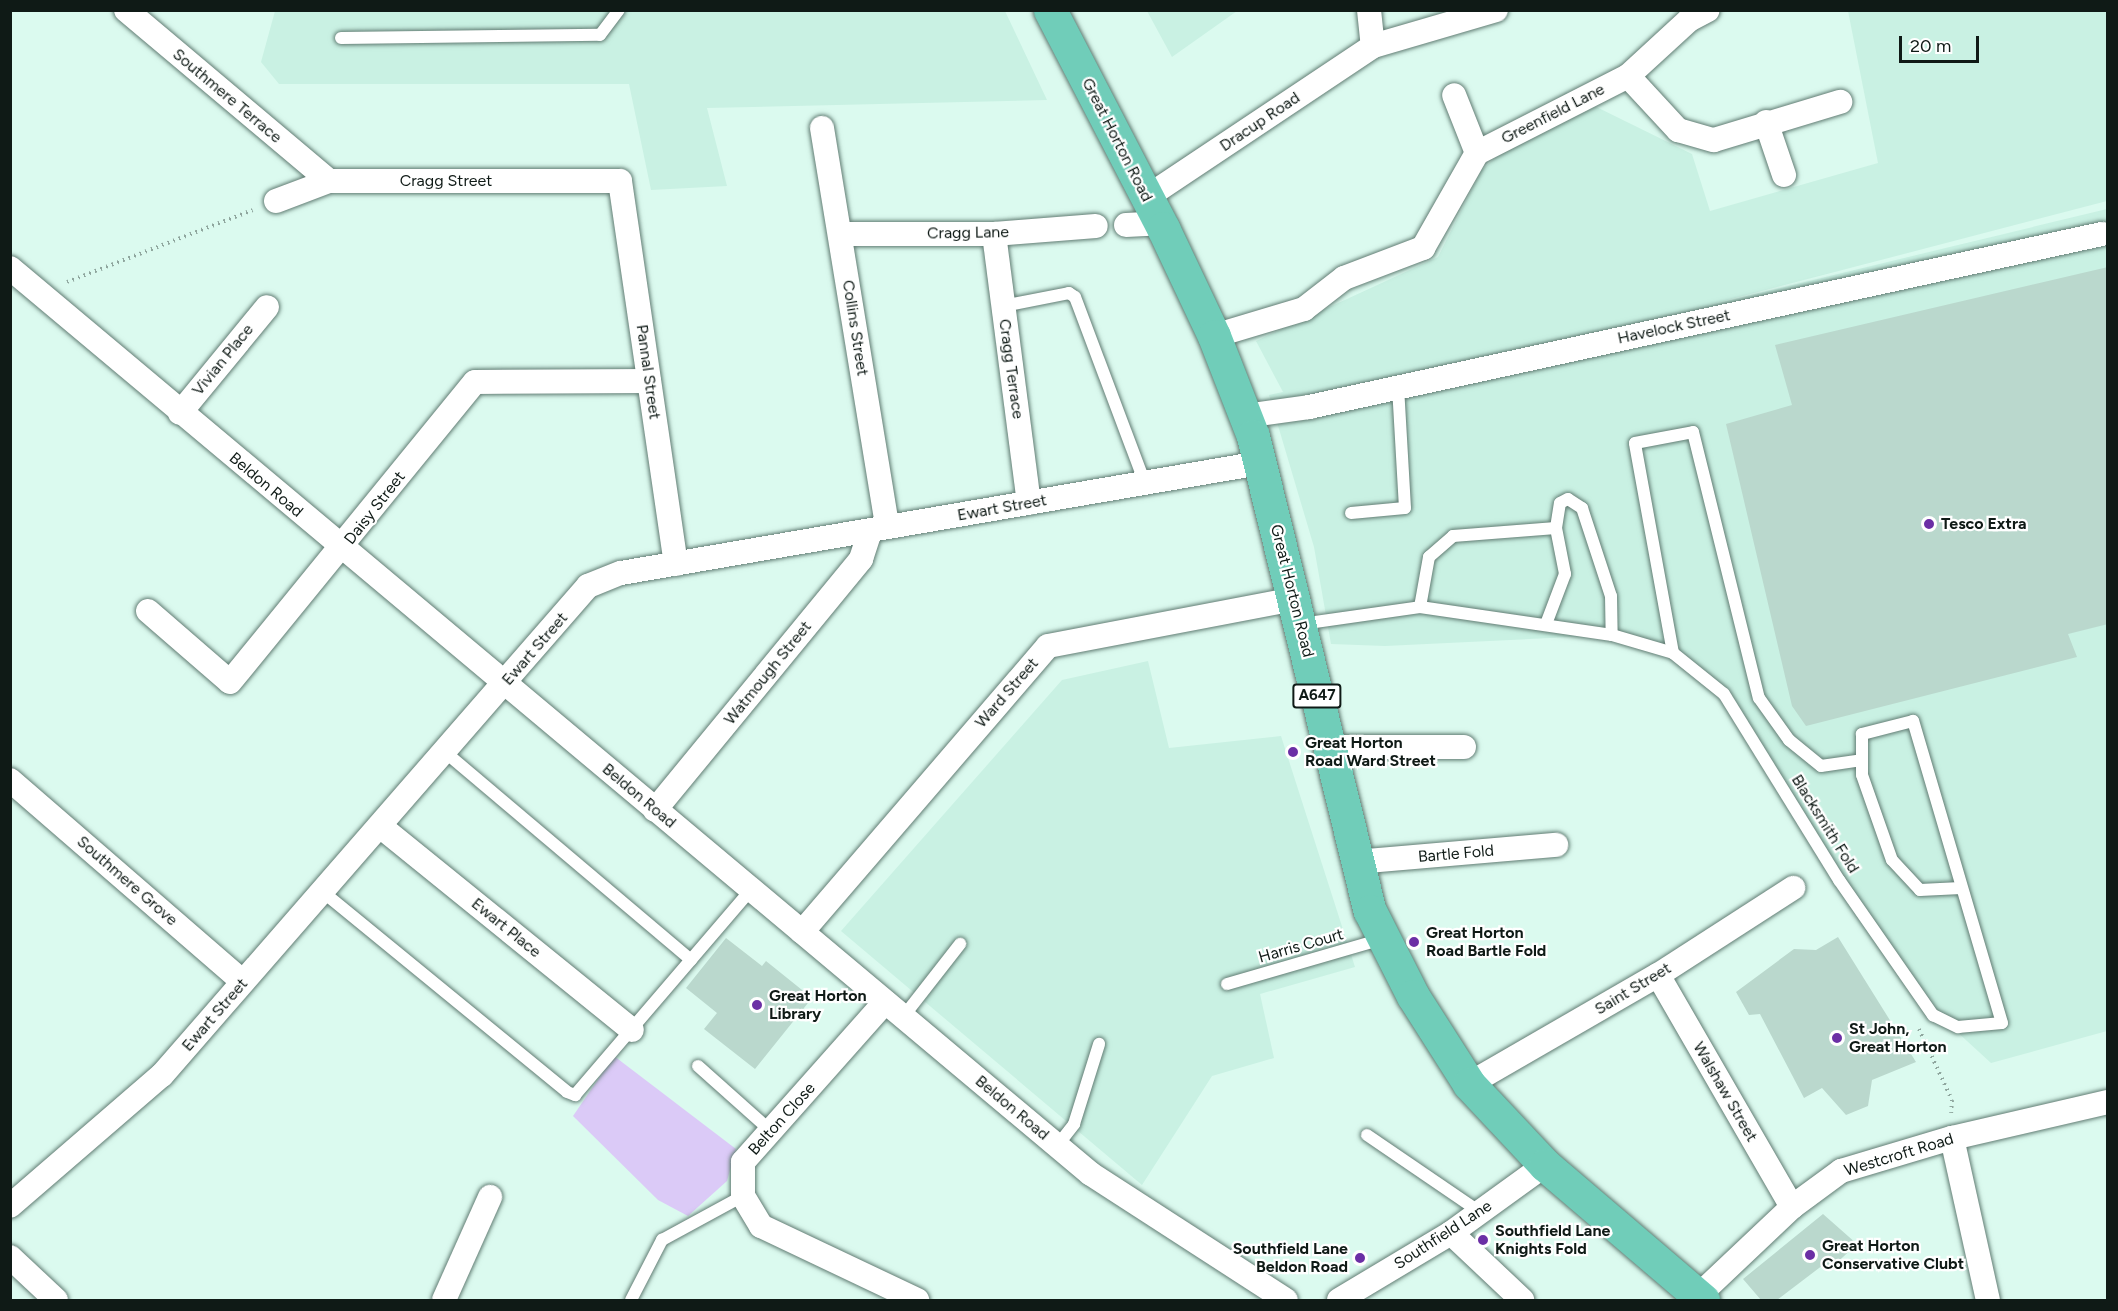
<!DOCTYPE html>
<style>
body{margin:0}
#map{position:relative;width:2118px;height:1311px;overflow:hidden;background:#dbfaef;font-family:Figtree,sans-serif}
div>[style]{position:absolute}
.built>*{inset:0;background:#c9f1e3}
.green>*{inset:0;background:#dbcaf7}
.building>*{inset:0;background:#bad8cd}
.path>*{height:4px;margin-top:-2px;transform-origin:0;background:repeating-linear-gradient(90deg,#8fa69e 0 1.5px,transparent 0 6px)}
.roads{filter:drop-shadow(0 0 2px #617c73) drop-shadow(0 0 2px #617c73)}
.lane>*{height:12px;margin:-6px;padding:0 6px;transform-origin:6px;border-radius:6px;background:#fff}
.street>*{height:24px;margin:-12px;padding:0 12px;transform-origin:12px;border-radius:12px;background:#fff}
.primary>*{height:33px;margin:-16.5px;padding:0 16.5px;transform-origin:16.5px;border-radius:16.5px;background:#70cdb9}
.dots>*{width:16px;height:16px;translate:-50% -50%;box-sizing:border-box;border:3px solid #fff;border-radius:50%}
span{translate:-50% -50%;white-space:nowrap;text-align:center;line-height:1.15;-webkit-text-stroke:4.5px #fff;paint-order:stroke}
.shield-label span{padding:2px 4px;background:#fff;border:2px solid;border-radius:4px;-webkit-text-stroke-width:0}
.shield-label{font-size:15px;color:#0f1a16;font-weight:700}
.street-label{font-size:16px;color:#0f1a16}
.poi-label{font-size:16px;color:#0f1a16;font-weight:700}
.left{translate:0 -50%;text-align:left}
.right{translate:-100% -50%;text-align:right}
.frame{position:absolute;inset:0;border:12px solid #0f1a16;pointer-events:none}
.scale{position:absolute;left:1899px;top:36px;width:80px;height:27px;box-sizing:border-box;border:3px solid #0f1a16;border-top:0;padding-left:8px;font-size:18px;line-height:21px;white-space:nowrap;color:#0f1a16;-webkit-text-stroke:4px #fff;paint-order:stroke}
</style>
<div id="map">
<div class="built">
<i style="clip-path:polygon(275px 11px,1005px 11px,1047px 100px,707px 108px,727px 186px,651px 190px,629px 84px,279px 84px,261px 62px)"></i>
<i style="clip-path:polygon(1147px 11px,1237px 11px,1172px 57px)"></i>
<i style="clip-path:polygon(1848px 11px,2107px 11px,2107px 201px,1697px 308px,2107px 209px,2107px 1031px,1991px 1063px,1919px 997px,1724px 694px,1673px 653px,1612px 635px,1385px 646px,1331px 644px,1314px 547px,1269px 395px,1283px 392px,1256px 341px,1438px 257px,1481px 171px,1566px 92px,1692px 154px,1710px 211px,1878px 163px)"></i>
<i style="clip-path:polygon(1148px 661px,1169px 748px,1281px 736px,1355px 967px,1260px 994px,1274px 1058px,1212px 1076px,1142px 1185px,841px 931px,1062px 680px)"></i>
</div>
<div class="green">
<i style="clip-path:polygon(614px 1056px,736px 1149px,727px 1181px,688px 1216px,658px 1200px,573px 1116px)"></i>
</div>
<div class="building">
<i style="clip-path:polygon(2108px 267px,2108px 624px,2068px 634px,2077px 657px,1806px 726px,1792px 706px,1726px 424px,1792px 405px,1775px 345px)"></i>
<i style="clip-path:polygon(1838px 937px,1916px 1062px,1872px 1080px,1868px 1106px,1846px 1115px,1822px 1088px,1804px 1098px,1760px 1014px,1749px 1015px,1736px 992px,1794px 949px,1816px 950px)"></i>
<i style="clip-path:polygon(726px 938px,762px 966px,766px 961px,812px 998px,755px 1069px,704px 1029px,717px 1013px,686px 988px)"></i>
<i style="clip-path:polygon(1823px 1214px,1857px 1244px,1829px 1270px,1823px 1265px,1777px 1300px,1761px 1300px,1743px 1279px)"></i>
</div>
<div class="path">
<i style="left:67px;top:282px;width:199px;rotate:-21.2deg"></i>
<i style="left:1919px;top:1029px;width:78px;rotate:65.1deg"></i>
<i style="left:1952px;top:1100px;width:13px;rotate:94deg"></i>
</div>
<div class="roads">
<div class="lane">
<i style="left:341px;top:38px;width:259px;rotate:-0.7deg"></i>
<i style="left:600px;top:35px;width:31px;rotate:-53deg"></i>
<i style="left:1003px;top:306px;width:67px;rotate:-11.1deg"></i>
<i style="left:1069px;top:293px;width:7px;rotate:34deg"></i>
<i style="left:1075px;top:297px;width:199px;rotate:69.4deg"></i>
<i style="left:1351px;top:513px;width:54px;rotate:-5.3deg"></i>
<i style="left:1405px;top:508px;width:121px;rotate:-93.3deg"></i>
<i style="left:1556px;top:528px;width:25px;rotate:-81deg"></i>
<i style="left:1560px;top:503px;width:9px;rotate:-27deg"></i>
<i style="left:1568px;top:499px;width:17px;rotate:33deg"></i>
<i style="left:1582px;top:508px;width:93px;rotate:71.8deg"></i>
<i style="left:1611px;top:596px;width:39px;rotate:89deg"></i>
<i style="left:1420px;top:607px;width:51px;rotate:-79.8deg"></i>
<i style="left:1429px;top:557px;width:32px;rotate:-41deg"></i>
<i style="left:1453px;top:536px;width:103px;rotate:-4.4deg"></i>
<i style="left:1556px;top:528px;width:47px;rotate:78.9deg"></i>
<i style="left:1565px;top:574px;width:53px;rotate:110.8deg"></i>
<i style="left:1301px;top:624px;width:120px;rotate:-8.1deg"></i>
<i style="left:1420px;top:607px;width:194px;rotate:8.3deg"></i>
<i style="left:1612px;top:635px;width:64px;rotate:16.4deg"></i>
<i style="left:1673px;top:653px;width:65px;rotate:38.8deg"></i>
<i style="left:1724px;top:694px;width:219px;rotate:58.3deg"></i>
<i style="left:1839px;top:880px;width:165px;rotate:55.2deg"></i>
<i style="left:1933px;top:1015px;width:28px;rotate:26deg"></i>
<i style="left:1958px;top:1027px;width:44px;rotate:-5.2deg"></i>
<i style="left:2002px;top:1023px;width:315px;rotate:-106.4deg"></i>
<i style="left:1913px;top:721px;width:53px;rotate:165.7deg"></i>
<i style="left:1862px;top:734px;width:41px;rotate:90deg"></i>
<i style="left:1862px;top:775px;width:90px;rotate:70.6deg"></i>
<i style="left:1892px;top:860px;width:41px;rotate:47deg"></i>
<i style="left:1920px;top:890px;width:41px;rotate:-2.8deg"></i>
<i style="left:1673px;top:653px;width:213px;rotate:-100.3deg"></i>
<i style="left:1635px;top:443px;width:59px;rotate:-10.7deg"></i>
<i style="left:1693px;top:432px;width:274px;rotate:76.1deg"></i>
<i style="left:1759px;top:698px;width:52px;rotate:54.5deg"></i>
<i style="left:1789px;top:740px;width:41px;rotate:39.1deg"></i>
<i style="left:1821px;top:766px;width:41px;rotate:-8.3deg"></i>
<i style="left:445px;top:752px;width:322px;rotate:40.2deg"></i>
<i style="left:323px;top:892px;width:315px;rotate:39.3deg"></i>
<i style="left:567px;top:1092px;width:9px;rotate:21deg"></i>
<i style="left:575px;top:1095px;width:270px;rotate:-49.4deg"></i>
<i style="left:1227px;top:984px;width:161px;rotate:-16.2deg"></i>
<i style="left:903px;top:1017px;width:93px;rotate:-52deg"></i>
<i style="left:698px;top:1066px;width:98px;rotate:41.7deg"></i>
<i style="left:1367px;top:1135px;width:137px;rotate:34.3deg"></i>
<i style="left:1057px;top:1146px;width:28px;rotate:-52deg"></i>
<i style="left:1074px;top:1124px;width:84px;rotate:-72.6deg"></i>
<i style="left:631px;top:1300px;width:68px;rotate:-62.7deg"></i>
<i style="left:662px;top:1240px;width:92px;rotate:-28.5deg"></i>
</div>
<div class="street">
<i style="left:126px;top:10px;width:265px;rotate:40.1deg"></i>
<i style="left:1369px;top:10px;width:36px;rotate:84deg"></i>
<i style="left:1628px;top:76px;width:74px;rotate:47.2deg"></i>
<i style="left:1678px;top:130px;width:37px;rotate:16deg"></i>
<i style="left:1714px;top:140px;width:132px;rotate:-16.8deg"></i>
<i style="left:1766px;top:122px;width:56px;rotate:71.2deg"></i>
<i style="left:822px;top:128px;width:404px;rotate:80.7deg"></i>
<i style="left:1477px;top:153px;width:169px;rotate:-27deg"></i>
<i style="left:1628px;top:76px;width:83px;rotate:-42.6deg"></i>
<i style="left:1689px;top:20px;width:21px;rotate:-28deg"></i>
<i style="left:1147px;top:197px;width:272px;rotate:-33.7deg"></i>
<i style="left:1373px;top:46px;width:128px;rotate:-16.3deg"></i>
<i style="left:276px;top:201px;width:57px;rotate:-20.7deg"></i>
<i style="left:329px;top:181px;width:291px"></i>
<i style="left:620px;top:181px;width:387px;rotate:81.7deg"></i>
<i style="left:1126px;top:225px;width:34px;rotate:-3deg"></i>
<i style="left:840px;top:234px;width:154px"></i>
<i style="left:994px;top:234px;width:102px;rotate:-4.5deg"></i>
<i style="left:994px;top:234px;width:271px;rotate:82.6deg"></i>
<i style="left:10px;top:268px;width:1410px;rotate:39.97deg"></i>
<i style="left:1091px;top:1174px;width:232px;rotate:32.9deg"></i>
<i style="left:1214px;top:336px;width:94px;rotate:-16.7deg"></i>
<i style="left:1304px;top:309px;width:51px;rotate:-37.8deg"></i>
<i style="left:1344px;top:278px;width:85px;rotate:-20.8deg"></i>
<i style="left:1423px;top:248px;width:109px;rotate:-60.4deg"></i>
<i style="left:1477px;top:153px;width:62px;rotate:-111.6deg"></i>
<i style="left:180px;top:413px;width:137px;rotate:-50.6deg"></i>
<i style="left:1245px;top:416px;width:65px;rotate:-8deg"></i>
<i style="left:1309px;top:407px;width:812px;rotate:-12.31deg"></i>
<i style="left:148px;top:611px;width:108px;rotate:40.9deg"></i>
<i style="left:230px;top:682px;width:387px;rotate:-50.8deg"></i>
<i style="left:475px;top:382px;width:174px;rotate:-0.3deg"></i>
<i style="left:1328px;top:747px;width:136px"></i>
<i style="left:10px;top:780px;width:308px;rotate:40.9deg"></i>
<i style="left:655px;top:810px;width:325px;rotate:-50.6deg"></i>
<i style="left:861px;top:559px;width:29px;rotate:-72deg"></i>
<i style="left:380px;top:826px;width:324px;rotate:39deg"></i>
<i style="left:1356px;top:862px;width:201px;rotate:-4.9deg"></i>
<i style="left:802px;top:932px;width:377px;rotate:-49.3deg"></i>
<i style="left:1048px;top:646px;width:251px;rotate:-10.8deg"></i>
<i style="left:1658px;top:975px;width:268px;rotate:60deg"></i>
<i style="left:885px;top:1002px;width:214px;rotate:131.6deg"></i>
<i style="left:743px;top:1162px;width:34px;rotate:90deg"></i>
<i style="left:743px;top:1196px;width:35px;rotate:59deg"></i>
<i style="left:761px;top:1226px;width:173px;rotate:25.4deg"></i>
<i style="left:1469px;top:1084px;width:218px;rotate:-30deg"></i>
<i style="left:1658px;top:975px;width:161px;rotate:-32.8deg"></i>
<i style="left:1952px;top:1138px;width:166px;rotate:77.5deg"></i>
<i style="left:10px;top:1206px;width:201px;rotate:-40.8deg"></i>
<i style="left:162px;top:1075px;width:649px;rotate:-48.94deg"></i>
<i style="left:588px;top:586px;width:35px;rotate:-22deg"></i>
<i style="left:621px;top:573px;width:648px;rotate:-9.77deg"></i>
<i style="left:1451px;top:1233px;width:98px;rotate:43.3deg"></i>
<i style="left:10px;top:1257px;width:63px;rotate:43.1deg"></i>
<i style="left:1698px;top:1296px;width:129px;rotate:-43.4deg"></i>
<i style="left:1792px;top:1207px;width:61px;rotate:-36.3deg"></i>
<i style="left:1841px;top:1171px;width:116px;rotate:-16.6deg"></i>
<i style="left:1952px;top:1138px;width:160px;rotate:-13deg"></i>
<i style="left:444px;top:1300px;width:113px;rotate:-65.9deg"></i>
<i style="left:1339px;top:1300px;width:131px;rotate:-30.9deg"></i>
<i style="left:1451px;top:1233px;width:116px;rotate:-35.9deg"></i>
</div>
<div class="primary">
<i style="left:1050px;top:10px;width:246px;rotate:62.6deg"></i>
<i style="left:1163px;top:228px;width:119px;rotate:64.7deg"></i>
<i style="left:1214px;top:336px;width:107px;rotate:68.7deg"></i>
<i style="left:1253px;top:436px;width:489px;rotate:76.2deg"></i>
<i style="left:1370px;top:911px;width:95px;rotate:63.2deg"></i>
<i style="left:1413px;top:996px;width:104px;rotate:57.5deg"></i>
<i style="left:1469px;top:1084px;width:111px;rotate:46.8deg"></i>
<i style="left:1545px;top:1165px;width:208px;rotate:40.5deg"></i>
</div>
</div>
<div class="dots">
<i style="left:1929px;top:524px;background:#6b2fa5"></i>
<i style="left:1293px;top:752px;background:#6b2fa5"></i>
<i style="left:1414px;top:942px;background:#6b2fa5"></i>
<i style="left:757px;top:1005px;background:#6b2fa5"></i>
<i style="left:1837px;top:1038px;background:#6b2fa5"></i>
<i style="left:1483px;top:1240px;background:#6b2fa5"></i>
<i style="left:1810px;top:1255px;background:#6b2fa5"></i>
<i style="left:1360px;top:1258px;background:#6b2fa5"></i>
</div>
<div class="shield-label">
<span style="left:1317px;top:696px">A647</span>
</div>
<div class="street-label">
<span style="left:227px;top:96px;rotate:40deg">Southmere Terrace</span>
<span style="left:1553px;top:114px;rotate:-27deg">Greenfield Lane</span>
<span style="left:1260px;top:122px;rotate:-34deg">Dracup Road</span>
<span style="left:1117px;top:140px;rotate:63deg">Great Horton Road</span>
<span style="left:446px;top:181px">Cragg Street</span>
<span style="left:968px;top:233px;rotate:-1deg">Cragg Lane</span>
<span style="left:1674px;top:327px;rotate:-12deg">Havelock Street</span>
<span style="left:855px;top:328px;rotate:81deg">Collins Street</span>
<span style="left:223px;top:360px;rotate:-51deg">Vivian Place</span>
<span style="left:1011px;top:369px;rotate:82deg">Cragg Terrace</span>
<span style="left:648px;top:372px;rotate:82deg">Pannal Street</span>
<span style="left:266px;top:485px;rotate:40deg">Beldon Road</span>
<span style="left:375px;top:508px;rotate:-52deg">Daisy Street</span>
<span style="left:1002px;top:508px;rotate:-10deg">Ewart Street</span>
<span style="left:1292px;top:591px;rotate:76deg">Great Horton Road</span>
<span style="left:535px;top:649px;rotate:-49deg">Ewart Street</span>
<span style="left:768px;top:673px;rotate:-51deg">Watmough Street</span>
<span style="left:1007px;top:693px;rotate:-49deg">Ward Street</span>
<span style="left:639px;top:796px;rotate:40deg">Beldon Road</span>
<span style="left:1825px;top:824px;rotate:58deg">Blacksmith Fold</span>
<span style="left:1456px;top:854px;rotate:-5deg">Bartle Fold</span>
<span style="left:127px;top:881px;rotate:41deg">Southmere Grove</span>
<span style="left:506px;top:928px;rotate:39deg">Ewart Place</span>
<span style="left:1301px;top:946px;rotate:-16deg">Harris Court</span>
<span style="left:1633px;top:989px;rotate:-31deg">Saint Street</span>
<span style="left:215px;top:1015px;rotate:-49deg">Ewart Street</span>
<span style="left:1725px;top:1092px;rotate:60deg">Walshaw Street</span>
<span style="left:1012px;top:1108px;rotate:40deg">Beldon Road</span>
<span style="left:782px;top:1119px;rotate:-48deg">Belton Close</span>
<span style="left:1899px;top:1155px;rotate:-17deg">Westcroft Road</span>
<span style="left:1443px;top:1235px;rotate:-33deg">Southfield Lane</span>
</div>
<div class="poi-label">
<span class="left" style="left:1941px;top:524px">Tesco Extra</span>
<span class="left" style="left:1305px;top:752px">Great Horton<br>Road Ward Street</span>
<span class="left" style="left:1426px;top:942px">Great Horton<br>Road Bartle Fold</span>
<span class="left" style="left:769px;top:1005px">Great Horton<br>Library</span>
<span class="left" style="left:1849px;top:1038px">St John,<br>Great Horton</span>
<span class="left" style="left:1495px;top:1240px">Southfield Lane<br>Knights Fold</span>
<span class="left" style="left:1822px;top:1255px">Great Horton<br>Conservative Clubt</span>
<span class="right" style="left:1348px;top:1258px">Southfield Lane<br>Beldon Road</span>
</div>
<div class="frame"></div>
<div class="scale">20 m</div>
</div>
